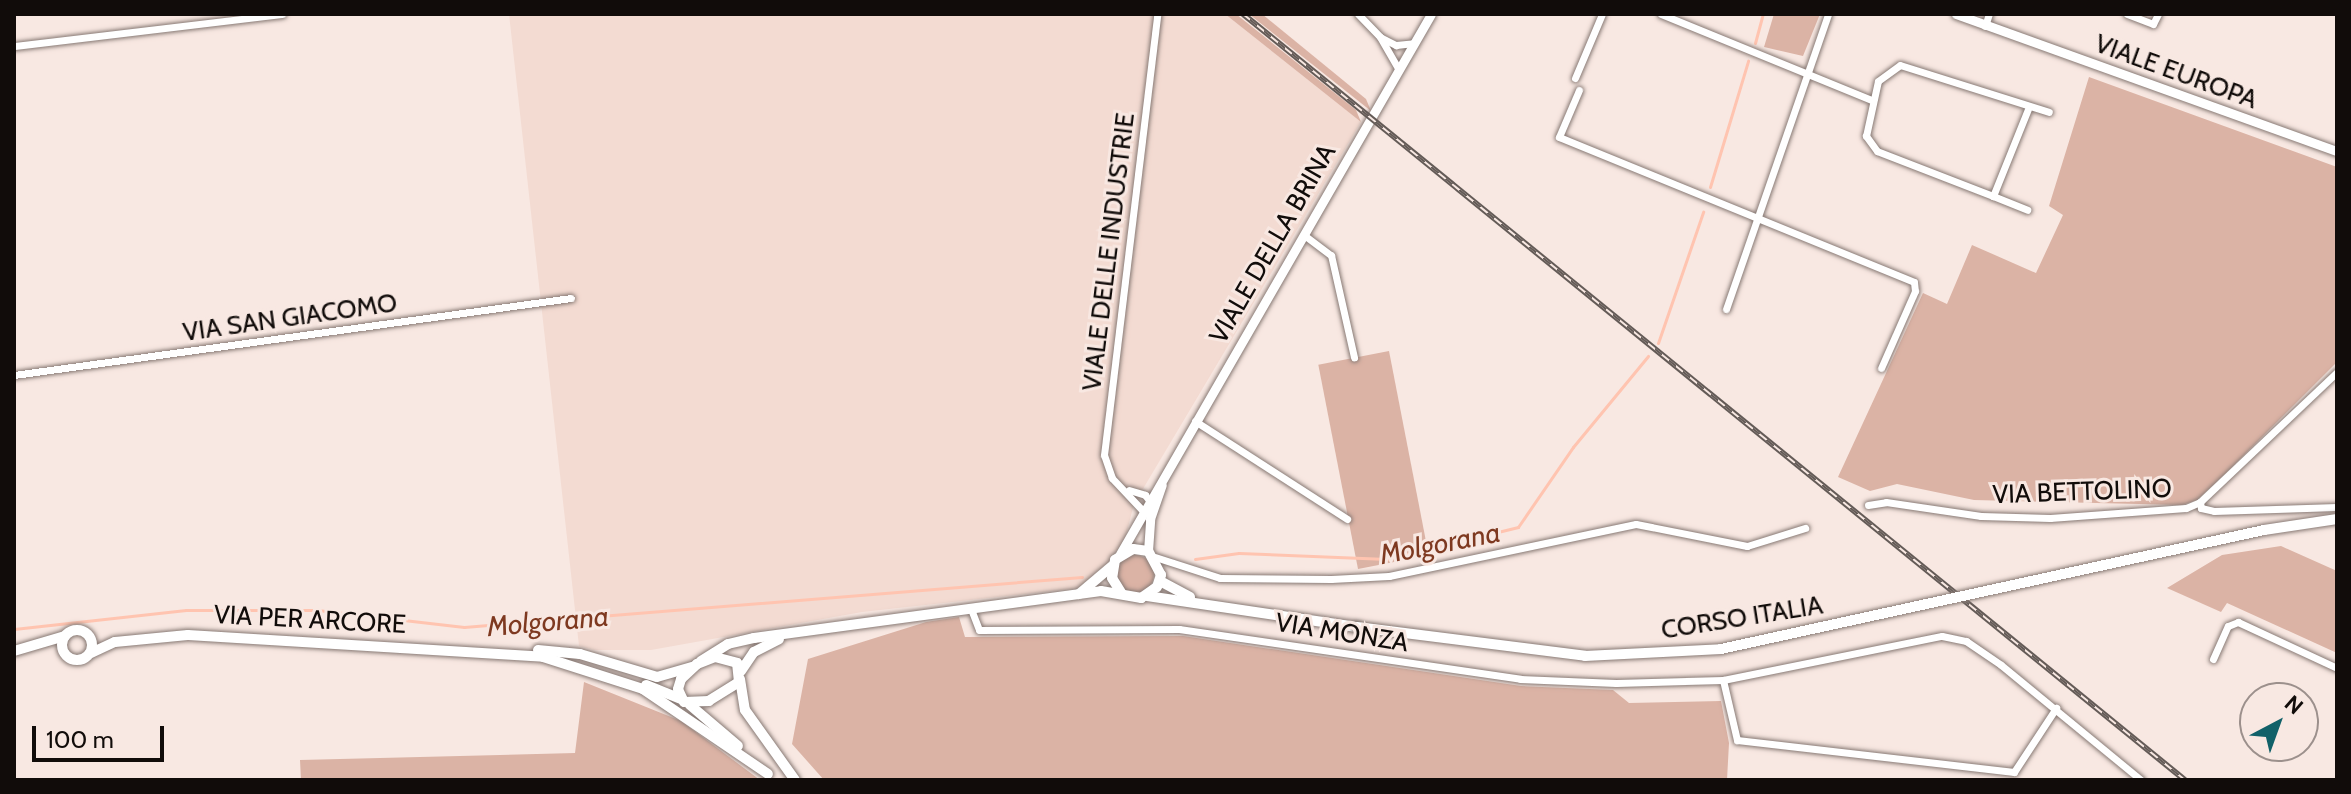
<!DOCTYPE html>
<style>
body{margin:0}
#map{position:relative;width:2351px;height:794px;overflow:hidden;background:#f8e8e2;font-family:Cabin,sans-serif}
div>[style]{position:absolute}
.built>*{inset:0;background:#f3dbd2}
.green>*{inset:0;background:#dbb3a5;transform-origin:0 0}
.round{border-radius:50%}
.stream>*{height:3px;margin:-1.5px;padding:0 1.5px;transform-origin:1.5px;border-radius:1.5px;background:#ffc4b0}
.roads{filter:drop-shadow(0 0 2px #877974) drop-shadow(0 0 2px #877974)}
.minor>*{height:7px;margin:-3.5px;padding:0 3.5px;transform-origin:3.5px;border-radius:3.5px;background:#fff}
.tertiary>*{height:9px;margin:-4.5px;padding:0 4.5px;transform-origin:4.5px;border-radius:4.5px;background:#fff}
.secondary>*{height:10px;margin:-5px;padding:0 5px;transform-origin:5px;border-radius:5px;background:#fff}
.secondary>.ring{margin:-5px;padding:0;box-sizing:content-box;background:none;border:10px solid #fff;border-radius:50%}
.rail>*{height:6px;margin-top:-3px;transform-origin:0;background:repeating-linear-gradient(90deg,#f8e8e2 0 9px,#645b57 0 18px);box-sizing:border-box;border-block:2px solid #645b57}
.bridges{filter:drop-shadow(0 0 2px #877974) drop-shadow(0 0 2px #877974)}
.secondary-bridge>*{height:10px;margin:-5px;padding:0 5px;transform-origin:5px;border-radius:5px;background:#fff}
span{translate:-50% -50%;white-space:nowrap;text-align:center;line-height:1.15;-webkit-text-stroke:6px #f8e8e2;paint-order:stroke}
.street-label{font-size:26px;color:#110c0a}
.water-label{font-size:28px;color:#7e3920;font-style:italic}
.frame{position:absolute;inset:0;border:16px solid #110c0a;pointer-events:none}
.north{position:absolute;left:2239px;top:682px;width:80px;height:80px;box-sizing:border-box;background:#f8e8e2;border:2px solid #9c908c;border-radius:50%;rotate:41deg;font-size:22px;font-weight:700;line-height:32px;text-align:center;color:#110c0a}
.north::after{content:'';display:block;margin:auto;width:28px;height:36px;background:#116169;clip-path:polygon(50% 0,100% 100%,50% 72%,0 100%)}
.scale{position:absolute;left:32px;top:726px;width:132px;height:36px;box-sizing:border-box;border:4px solid #110c0a;border-top:0;padding-left:10px;font-size:24px;line-height:28px;white-space:nowrap;color:#110c0a;-webkit-text-stroke:6px #f8e8e2;paint-order:stroke}
</style>
<div id="map">
<div class="built">
<i style="clip-path:polygon(509px 14px,1225px 14px,1361px 122px,1134px 504px,1125px 539px,1104px 569px,1080px 588px,862px 612px,651px 650px,594px 650px,579px 646px)"></i>
</div>
<div class="green">
<i style="clip-path:polygon(1225px 14px,1236px 14px,1356px 110px,1361px 122px)"></i>
<i style="clip-path:polygon(1249px 14px,1262px 14px,1366px 99px,1371px 111px)"></i>
<i style="clip-path:polygon(1774px 14px,1820px 14px,1803px 56px,1764px 47px)"></i>
<i style="clip-path:polygon(2089px 77px,2337px 167px,2337px 362px,2226px 473px,2197px 500px,2182px 505px,1974px 500px,1897px 484px,1870px 491px,1838px 477px,1923px 293px,1947px 304px,1972px 245px,2036px 273px,2063px 215px,2049px 206px)"></i>
<i style="left:1389px;top:351px;width:208px;height:72px;rotate:79deg"></i>
<i style="clip-path:polygon(2281px 546px,2337px 571px,2337px 653px,2227px 603px,2221px 612px,2167px 588px,2222px 555px)"></i>
<i class="round" style="left:1116px;top:555px;width:38px;height:38px"></i>
<i style="clip-path:polygon(959px 617px,965px 637px,1183px 636px,1521px 686px,1613px 690px,1629px 703px,1721px 701px,1729px 743px,1727px 780px,824px 780px,792px 744px,808px 659px,926px 622px)"></i>
<i style="clip-path:polygon(584px 682px,681px 721px,760px 780px,301px 780px,300px 760px,575px 753px)"></i>
</div>
<div class="stream">
<i style="left:1755px;top:43px;width:30px;rotate:-75deg"></i>
<i style="left:1710px;top:187px;width:132px;rotate:-73.2deg"></i>
<i style="left:1658px;top:343px;width:139px;rotate:-71deg"></i>
<i style="left:1195px;top:559px;width:44px;rotate:-7.8deg"></i>
<i style="left:1239px;top:553px;width:148px;rotate:2.3deg"></i>
<i style="left:1387px;top:559px;width:135px;rotate:-13.7deg"></i>
<i style="left:1518px;top:527px;width:97px;rotate:-55.5deg"></i>
<i style="left:1573px;top:447px;width:118px;rotate:-50.5deg"></i>
<i style="left:14px;top:629px;width:173px;rotate:-6.3deg"></i>
<i style="left:186px;top:610px;width:131px"></i>
<i style="left:317px;top:610px;width:148px;rotate:6.6deg"></i>
<i style="left:464px;top:627px;width:620px;rotate:-4.63deg"></i>
</div>
<div class="roads">
<div class="minor">
<i style="left:1358px;top:14px;width:32px;rotate:46deg"></i>
<i style="left:1380px;top:37px;width:38px;rotate:60deg"></i>
<i style="left:1661px;top:14px;width:228px;rotate:22.2deg"></i>
<i style="left:2127px;top:14px;width:28px;rotate:21deg"></i>
<i style="left:2153px;top:24px;width:11px;rotate:-63deg"></i>
<i style="left:1985px;top:26px;width:13px;rotate:-72deg"></i>
<i style="left:1382px;top:38px;width:16px;rotate:27deg"></i>
<i style="left:1396px;top:45px;width:18px;rotate:-6deg"></i>
<i style="left:14px;top:46px;width:270px;rotate:-6.8deg"></i>
<i style="left:1575px;top:78px;width:69px;rotate:-67.1deg"></i>
<i style="left:1579px;top:90px;width:51px;rotate:113.1deg"></i>
<i style="left:1559px;top:137px;width:383px;rotate:22.2deg"></i>
<i style="left:1914px;top:282px;width:9px;rotate:84deg"></i>
<i style="left:1915px;top:291px;width:84px;rotate:113.8deg"></i>
<i style="left:2028px;top:109px;width:94px;rotate:111.9deg"></i>
<i style="left:1993px;top:196px;width:124px;rotate:-158.8deg"></i>
<i style="left:1877px;top:151px;width:19px;rotate:-126deg"></i>
<i style="left:1866px;top:136px;width:56px;rotate:-77.7deg"></i>
<i style="left:1878px;top:81px;width:27px;rotate:-36deg"></i>
<i style="left:1900px;top:65px;width:156px;rotate:17.5deg"></i>
<i style="left:1993px;top:196px;width:37px;rotate:22deg"></i>
<i style="left:1304px;top:235px;width:34px;rotate:37deg"></i>
<i style="left:1331px;top:255px;width:105px;rotate:77.3deg"></i>
<i style="left:1726px;top:309px;width:312px;rotate:-70.9deg"></i>
<i style="left:14px;top:375px;width:562px;rotate:-7.87deg"></i>
<i style="left:1195px;top:421px;width:181px;rotate:32.8deg"></i>
<i style="left:1129px;top:490px;width:17px;rotate:17deg"></i>
<i style="left:1145px;top:495px;width:10px;rotate:53deg"></i>
<i style="left:2200px;top:502px;width:6px;rotate:81deg"></i>
<i style="left:2201px;top:508px;width:13px;rotate:13deg"></i>
<i style="left:2214px;top:511px;width:123px;rotate:-1.9deg"></i>
<i style="left:1868px;top:505px;width:18px;rotate:-9deg"></i>
<i style="left:1886px;top:502px;width:96px;rotate:8.4deg"></i>
<i style="left:1981px;top:516px;width:69px;rotate:1.7deg"></i>
<i style="left:2050px;top:518px;width:136px;rotate:-4.2deg"></i>
<i style="left:2186px;top:508px;width:15px;rotate:-23deg"></i>
<i style="left:2200px;top:502px;width:189px;rotate:-43.5deg"></i>
<i style="left:1144px;top:512px;width:47px;rotate:-133.3deg"></i>
<i style="left:1112px;top:478px;width:24px;rotate:-109deg"></i>
<i style="left:1104px;top:455px;width:444px;rotate:-83.1deg"></i>
<i style="left:1155px;top:557px;width:68px;rotate:17.9deg"></i>
<i style="left:1220px;top:578px;width:111px;rotate:0.5deg"></i>
<i style="left:1331px;top:579px;width:58px;rotate:-3deg"></i>
<i style="left:1389px;top:576px;width:252px;rotate:-11.9deg"></i>
<i style="left:1636px;top:524px;width:113px;rotate:11.2deg"></i>
<i style="left:1747px;top:546px;width:61px;rotate:-17.2deg"></i>
<i style="left:971px;top:609px;width:22px;rotate:69deg"></i>
<i style="left:979px;top:630px;width:200px;rotate:-0.3deg"></i>
<i style="left:1179px;top:629px;width:345px;rotate:8.3deg"></i>
<i style="left:1520px;top:679px;width:96px;rotate:2.4deg"></i>
<i style="left:1616px;top:683px;width:107px;rotate:-1.6deg"></i>
<i style="left:1723px;top:680px;width:223px;rotate:-11.4deg"></i>
<i style="left:1942px;top:636px;width:25px;rotate:12deg"></i>
<i style="left:1966px;top:641px;width:42px;rotate:34.4deg"></i>
<i style="left:2001px;top:665px;width:181px;rotate:39.4deg"></i>
<i style="left:2213px;top:659px;width:36px;rotate:-66deg"></i>
<i style="left:2228px;top:626px;width:11px;rotate:-22deg"></i>
<i style="left:2238px;top:622px;width:109px;rotate:24.9deg"></i>
<i style="left:1723px;top:680px;width:62px;rotate:76.9deg"></i>
<i style="left:1737px;top:740px;width:279px;rotate:6.6deg"></i>
<i style="left:2014px;top:772px;width:77px;rotate:-56.7deg"></i>
</div>
<div class="tertiary">
<i style="left:1956px;top:14px;width:405px;rotate:19.8deg"></i>
<i style="left:1148px;top:551px;width:32px;rotate:-86deg"></i>
<i style="left:1150px;top:519px;width:36px;rotate:-71deg"></i>
<i style="left:1120px;top:554px;width:623px;rotate:-60.06deg"></i>
</div>
<div class="secondary">
<i style="left:1160px;top:581px;width:34px;rotate:28deg"></i>
<i style="left:1079px;top:594px;width:43px;rotate:-40.3deg"></i>
<i style="left:1147px;top:596px;width:212px;rotate:8.4deg"></i>
<i class="ring" style="left:62px;top:630px;width:20px;height:20px"></i>
<i style="left:538px;top:650px;width:42px;rotate:5.4deg"></i>
<i style="left:580px;top:654px;width:80px;rotate:16.6deg"></i>
<i style="left:657px;top:677px;width:37px;rotate:-16deg"></i>
<i style="left:14px;top:651px;width:53px;rotate:-16.4deg"></i>
<i style="left:91px;top:653px;width:26px;rotate:-25deg"></i>
<i style="left:115px;top:642px;width:73px;rotate:-5.5deg"></i>
<i style="left:188px;top:635px;width:356px;rotate:3.5deg"></i>
<i style="left:543px;top:657px;width:105px;rotate:17.7deg"></i>
<i style="left:643px;top:689px;width:151px;rotate:34.2deg"></i>
<i style="left:715px;top:657px;width:23px;rotate:15deg"></i>
<i style="left:737px;top:663px;width:19px;rotate:84deg"></i>
<i style="left:739px;top:682px;width:36px;rotate:148deg"></i>
<i style="left:709px;top:701px;width:25px;rotate:178deg"></i>
<i style="left:684px;top:702px;width:14px;rotate:-115deg"></i>
<i style="left:678px;top:689px;width:10px;rotate:-73deg"></i>
<i style="left:681px;top:679px;width:22px;rotate:-43deg"></i>
<i style="left:697px;top:664px;width:19px;rotate:-21deg"></i>
<i style="left:701px;top:661px;width:32px;rotate:-32deg"></i>
<i style="left:728px;top:644px;width:27px;rotate:-13deg"></i>
<i style="left:754px;top:638px;width:350px;rotate:-7.7deg"></i>
<i style="left:1101px;top:591px;width:41px;rotate:9.9deg"></i>
<i style="left:1141px;top:598px;width:19px;rotate:-35deg"></i>
<i style="left:1157px;top:587px;width:13px;rotate:-72deg"></i>
<i style="left:1161px;top:575px;width:27px;rotate:-118deg"></i>
<i style="left:1148px;top:551px;width:15px;rotate:-172deg"></i>
<i style="left:1133px;top:549px;width:21px;rotate:149deg"></i>
<i style="left:1115px;top:560px;width:18px;rotate:99deg"></i>
<i style="left:1112px;top:578px;width:19px;rotate:58deg"></i>
<i style="left:741px;top:671px;width:23px;rotate:-56deg"></i>
<i style="left:754px;top:652px;width:28px;rotate:-27deg"></i>
<i style="left:740px;top:679px;width:31px;rotate:81deg"></i>
<i style="left:745px;top:710px;width:86px;rotate:54.5deg"></i>
<i style="left:646px;top:685px;width:38px;rotate:22deg"></i>
<i style="left:690px;top:705px;width:63px;rotate:40.5deg"></i>
</div>
</div>
<div class="rail">
<i style="left:1243px;top:14px;width:1214px;rotate:39.12deg"></i>
</div>
<div class="bridges">
<div class="secondary-bridge">
<i style="left:1357px;top:627px;width:230px;rotate:7.2deg"></i>
<i style="left:1585px;top:656px;width:136px;rotate:-2.9deg"></i>
<i style="left:1721px;top:649px;width:556px;rotate:-12.36deg"></i>
<i style="left:2264px;top:530px;width:74px;rotate:-8.6deg"></i>
</div>
</div>
<div class="street-label">
<span style="left:2176px;top:72px;rotate:20deg">VIALE EUROPA</span>
<span style="left:1273px;top:244px;rotate:-60deg">VIALE DELLA BRINA</span>
<span style="left:1109px;top:252px;rotate:-83deg">VIALE DELLE INDUSTRIE</span>
<span style="left:290px;top:318px;rotate:-8deg">VIA SAN GIACOMO</span>
<span style="left:2082px;top:492px;rotate:-2deg">VIA BETTOLINO</span>
<span style="left:1742px;top:618px;rotate:-9deg">CORSO ITALIA</span>
<span style="left:310px;top:620px;rotate:3deg">VIA PER ARCORE</span>
<span style="left:1342px;top:633px;rotate:9deg">VIA MONZA</span>
</div>
<div class="water-label">
<span style="left:1440px;top:543px;rotate:-11deg">Molgorana</span>
<span style="left:548px;top:621px;rotate:-5deg">Molgorana</span>
</div>
<div class="frame"></div>
<div class="north">N</div>
<div class="scale">100 m</div>
</div>
